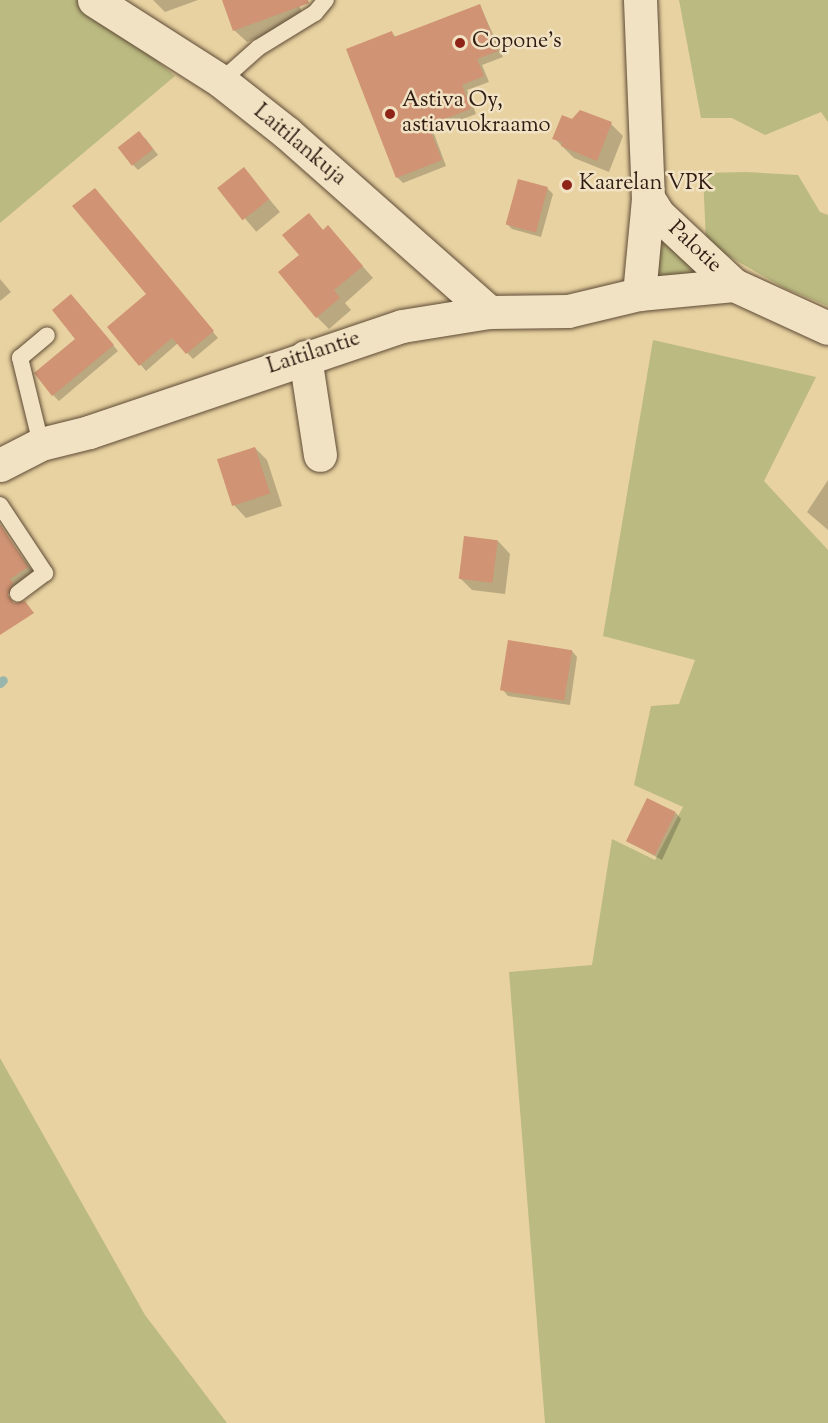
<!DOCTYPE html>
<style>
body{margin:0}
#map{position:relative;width:828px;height:1423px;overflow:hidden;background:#e8d2a1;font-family:"Sorts Mill Goudy",serif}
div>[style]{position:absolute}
.green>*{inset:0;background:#bbba81}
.shadow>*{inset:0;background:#0003;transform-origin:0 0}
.stream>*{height:9px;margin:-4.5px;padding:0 4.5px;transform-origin:4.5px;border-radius:4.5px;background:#98b6ab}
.building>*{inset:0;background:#d09374;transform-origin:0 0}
.roads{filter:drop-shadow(0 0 2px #5e4a36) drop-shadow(0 0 2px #5e4a36)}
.lane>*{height:16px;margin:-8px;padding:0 8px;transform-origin:8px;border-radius:8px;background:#f0e2c2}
.street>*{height:33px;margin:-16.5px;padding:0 16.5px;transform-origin:16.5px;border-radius:16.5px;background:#f0e2c2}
.dots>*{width:16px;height:16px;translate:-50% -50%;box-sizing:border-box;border:3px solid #f0e2c2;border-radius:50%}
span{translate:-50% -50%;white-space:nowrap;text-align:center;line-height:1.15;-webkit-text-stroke:5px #f0e2c2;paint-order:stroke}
.poi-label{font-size:22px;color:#301c13}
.left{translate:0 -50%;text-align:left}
.street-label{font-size:22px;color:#301c13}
</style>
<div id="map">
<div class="green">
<i style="clip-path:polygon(0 0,84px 0,175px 76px,0 223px)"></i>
<i style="clip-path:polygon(679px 0,828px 0,828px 122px,821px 112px,765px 135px,732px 118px,701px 118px)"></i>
<i style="clip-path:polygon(746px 172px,798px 175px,820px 212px,828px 215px,828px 306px,784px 288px,706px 243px,703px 173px)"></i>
<i style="clip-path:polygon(666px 242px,713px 276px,664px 279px,654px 266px,657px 250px)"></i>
<i style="clip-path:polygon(653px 340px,816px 377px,764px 481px,828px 550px,828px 1423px,545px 1423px,509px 972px,592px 965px,612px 839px,655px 860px,683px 807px,634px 785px,651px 706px,679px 704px,695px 660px,603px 636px)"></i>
<i style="clip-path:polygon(0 1058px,145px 1315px,227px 1423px,0 1423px)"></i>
</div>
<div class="shadow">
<i style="clip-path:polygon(153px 0,198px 0,165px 12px)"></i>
<i style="clip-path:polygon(224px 0,297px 0,305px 20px,247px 42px,234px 30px)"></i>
<i style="clip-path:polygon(480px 5px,503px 57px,482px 65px,489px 82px,467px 90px,476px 114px,433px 131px,446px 166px,403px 183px,397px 177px,391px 32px,397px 38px)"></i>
<i style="clip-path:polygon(580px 111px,611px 124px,623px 136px,609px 172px,574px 158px,554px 138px)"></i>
<i style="clip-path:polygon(145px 138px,158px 155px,138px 170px,133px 165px)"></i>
<i style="left:244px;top:169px;width:56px;height:31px;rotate:50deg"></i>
<i style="clip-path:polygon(519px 180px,548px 189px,553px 194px,541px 237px,512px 229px,506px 223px)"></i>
<i style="clip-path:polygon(101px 196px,218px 338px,193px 359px,178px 343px,146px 371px,109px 328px,148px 295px)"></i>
<i style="clip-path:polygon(309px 215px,324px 231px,328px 227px,373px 278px,345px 303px,351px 310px,329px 329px,317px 317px,301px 255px)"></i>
<i style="clip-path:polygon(0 279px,11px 292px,0 301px)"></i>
<i style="clip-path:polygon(77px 302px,118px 351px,59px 401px,53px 395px,77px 339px)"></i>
<i style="clip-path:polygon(255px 448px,267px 460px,282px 506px,246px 518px,234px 505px)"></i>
<i style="clip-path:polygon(828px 480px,828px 530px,807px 512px)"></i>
<i style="clip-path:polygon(2px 529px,39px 580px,13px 597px,0 584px)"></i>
<i style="clip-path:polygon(498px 541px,510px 554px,505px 594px,472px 590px,460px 578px)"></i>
<i style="clip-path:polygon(572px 651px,577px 657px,570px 705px,508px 696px,503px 690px)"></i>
<i style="clip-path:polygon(676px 813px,681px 819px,662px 860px,629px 842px)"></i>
</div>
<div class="stream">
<i style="left:0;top:683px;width:4px;rotate:-45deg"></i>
</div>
<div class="building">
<i style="clip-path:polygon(222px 0,308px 0,309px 3px,233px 31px)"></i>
<i style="clip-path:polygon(480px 4px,498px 51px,477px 59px,484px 76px,462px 85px,471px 109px,428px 125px,442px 160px,396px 178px,346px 49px,392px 31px,394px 37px)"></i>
<i style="clip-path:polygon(580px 110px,612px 122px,597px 161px,561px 146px,562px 142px,552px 139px,562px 115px,572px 119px)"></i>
<i style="left:139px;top:131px;width:23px;height:27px;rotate:52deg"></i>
<i style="left:244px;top:167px;width:41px;height:34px;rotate:52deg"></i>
<i style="left:518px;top:179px;width:31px;height:47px;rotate:15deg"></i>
<i style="clip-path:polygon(95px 188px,214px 331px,186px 354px,172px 338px,139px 366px,107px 327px,146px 294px,72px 206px)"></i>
<i style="clip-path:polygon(309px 213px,323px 230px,328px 225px,363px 266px,334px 290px,340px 298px,316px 318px,278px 272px,299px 255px,282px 235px)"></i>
<i style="clip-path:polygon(71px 294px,114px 345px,52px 396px,34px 373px,75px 339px,52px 310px)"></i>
<i style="left:255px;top:447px;width:49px;height:40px;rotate:72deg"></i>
<i style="clip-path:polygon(0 524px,28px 567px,10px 579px,13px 583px,8px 595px,14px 603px,25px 601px,34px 613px,0 635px)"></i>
<i style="left:464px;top:536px;width:34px;height:43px;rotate:7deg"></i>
<i style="left:508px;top:640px;width:65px;height:51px;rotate:9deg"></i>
<i style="left:647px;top:798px;width:32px;height:48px;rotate:26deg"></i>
</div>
<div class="roads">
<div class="lane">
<i style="left:221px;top:81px;width:50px;rotate:-41.7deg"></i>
<i style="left:258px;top:48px;width:67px;rotate:-31.6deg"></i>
<i style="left:315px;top:13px;width:17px;rotate:-50deg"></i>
<i style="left:41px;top:444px;width:89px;rotate:-103.7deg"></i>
<i style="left:20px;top:358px;width:35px;rotate:-40deg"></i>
<i style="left:0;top:505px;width:82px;rotate:56.5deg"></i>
<i style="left:45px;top:573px;width:34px;rotate:143deg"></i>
</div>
<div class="street">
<i style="left:94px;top:0;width:151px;rotate:32.5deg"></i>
<i style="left:221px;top:81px;width:84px;rotate:38.2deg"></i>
<i style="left:287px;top:133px;width:270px;rotate:41.5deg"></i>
<i style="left:640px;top:0;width:198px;rotate:87.7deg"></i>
<i style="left:648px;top:198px;width:19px;rotate:58deg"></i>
<i style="left:658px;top:214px;width:104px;rotate:43.1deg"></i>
<i style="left:734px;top:285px;width:103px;rotate:24.6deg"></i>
<i style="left:639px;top:294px;width:95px;rotate:-5.4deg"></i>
<i style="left:305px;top:357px;width:99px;rotate:81.3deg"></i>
<i style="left:0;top:465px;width:46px;rotate:-27.1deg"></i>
<i style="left:41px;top:444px;width:49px;rotate:-14deg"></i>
<i style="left:89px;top:432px;width:330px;rotate:-18.7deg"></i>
<i style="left:402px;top:326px;width:88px;rotate:-9.1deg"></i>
<i style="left:489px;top:312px;width:79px;rotate:-0.7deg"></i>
<i style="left:568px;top:311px;width:73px;rotate:-13.5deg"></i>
<i style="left:639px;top:294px;width:96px;rotate:-84.6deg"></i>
</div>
</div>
<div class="dots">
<i style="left:460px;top:43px;background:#8f2418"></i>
<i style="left:390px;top:114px;background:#8f2418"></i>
<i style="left:567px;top:185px;background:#8f2418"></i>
</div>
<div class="poi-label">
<span class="left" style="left:472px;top:43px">Copone's</span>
<span class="left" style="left:402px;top:114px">Astiva Oy,<br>astiavuokraamo</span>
<span class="left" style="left:579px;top:185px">Kaarelan VPK</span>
</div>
<div class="street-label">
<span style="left:299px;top:146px;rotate:40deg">Laitilankuja</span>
<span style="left:694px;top:248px;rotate:43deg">Palotie</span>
<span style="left:314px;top:354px;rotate:-18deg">Laitilantie</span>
</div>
</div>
